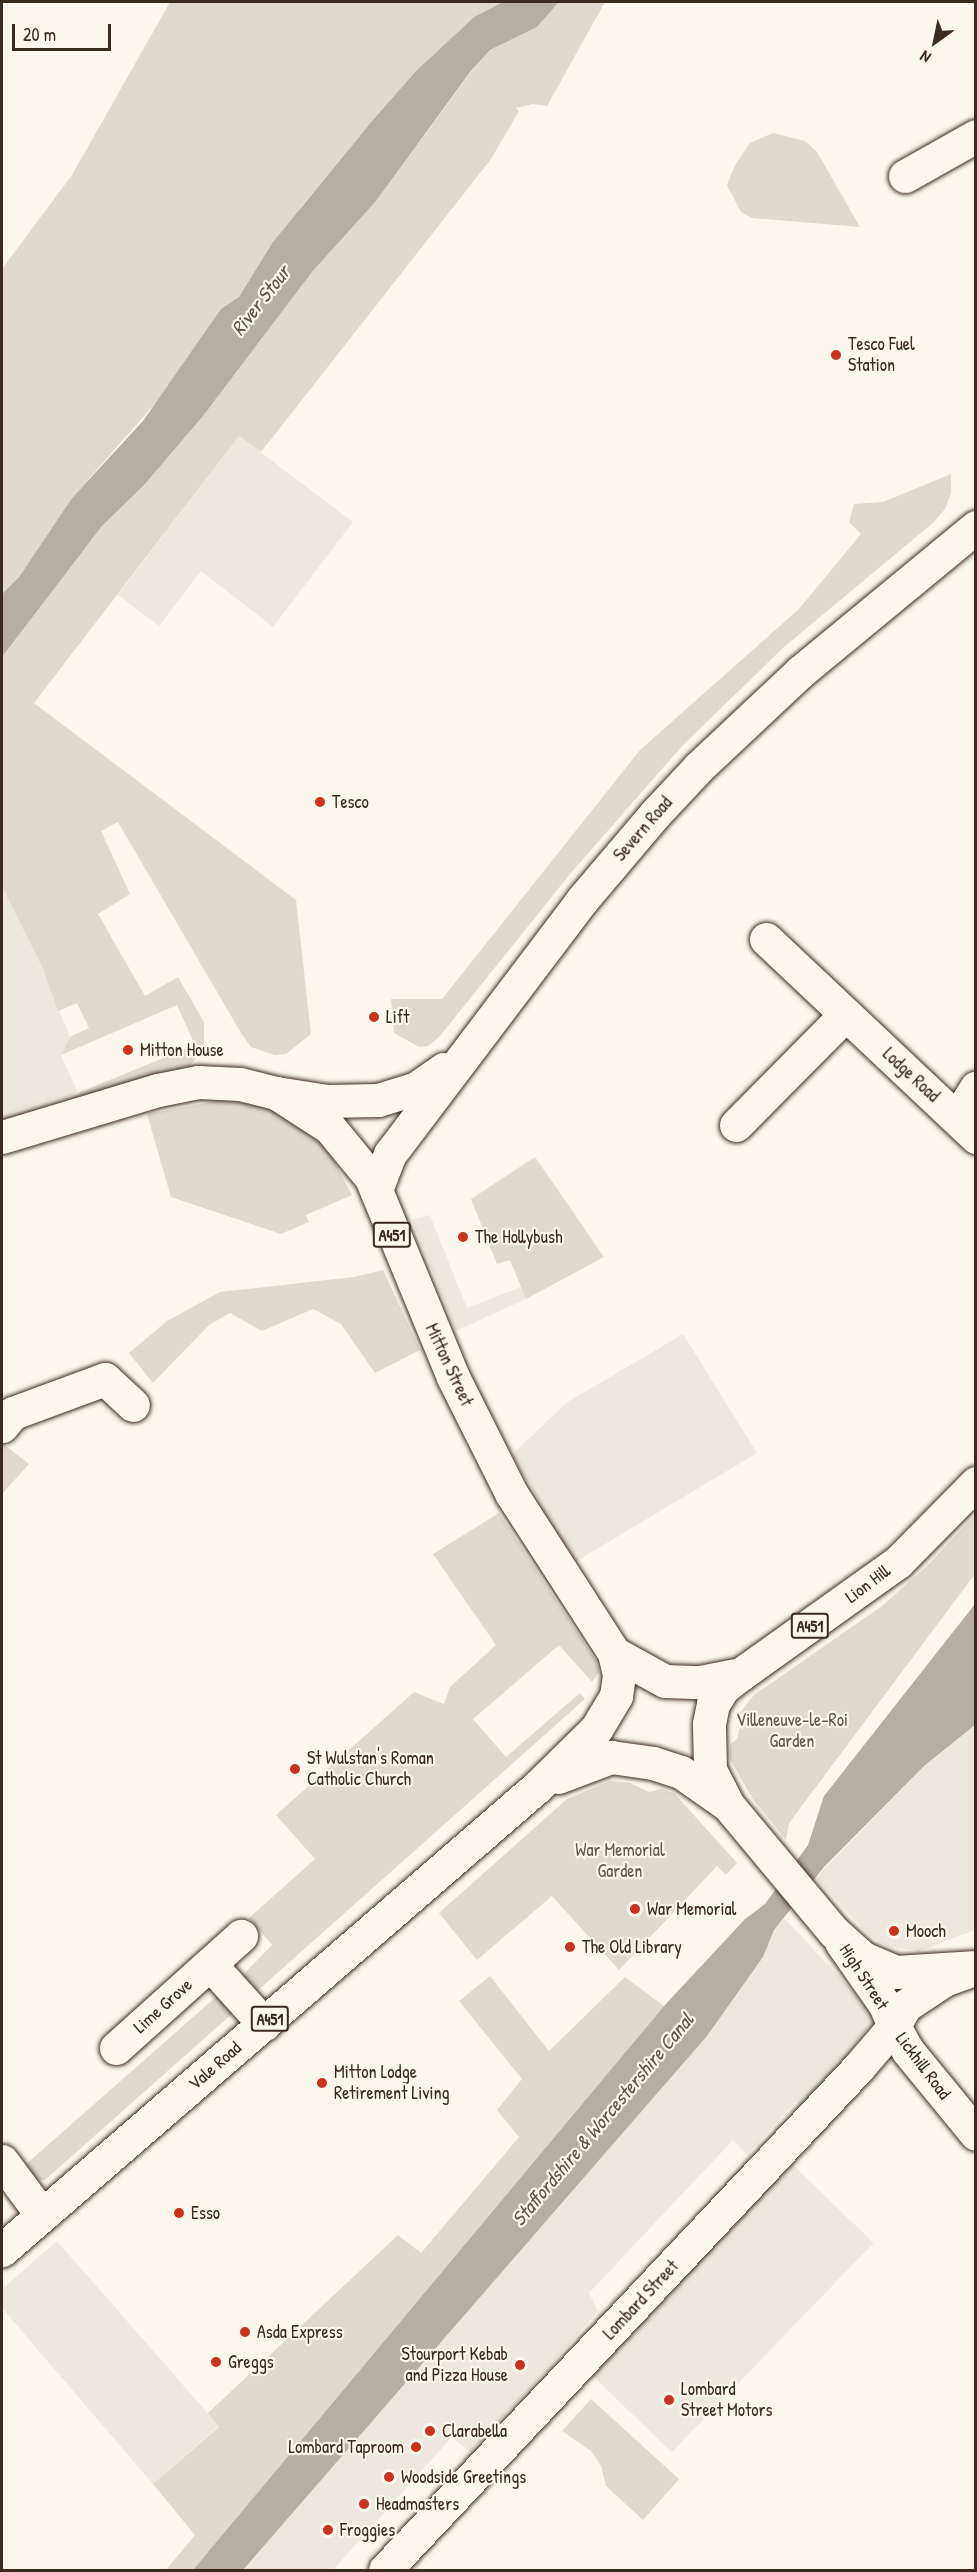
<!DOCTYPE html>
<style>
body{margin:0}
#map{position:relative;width:977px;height:2572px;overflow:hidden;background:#fbf7ec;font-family:"Patrick Hand",sans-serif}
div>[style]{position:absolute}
.built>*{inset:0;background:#ede8dd;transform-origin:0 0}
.green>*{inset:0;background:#dfd9ce}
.water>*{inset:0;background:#b6aea2}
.roads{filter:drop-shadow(0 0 2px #3b2a1e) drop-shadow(0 0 2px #3b2a1e)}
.minor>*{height:33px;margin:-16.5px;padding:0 16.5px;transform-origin:16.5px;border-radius:16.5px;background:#fbf7ec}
.tertiary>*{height:33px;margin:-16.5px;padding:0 16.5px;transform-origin:16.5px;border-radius:16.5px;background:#fbf7ec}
.primary>*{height:33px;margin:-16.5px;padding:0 16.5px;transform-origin:16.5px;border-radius:16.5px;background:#fbf7ec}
.dots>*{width:16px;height:16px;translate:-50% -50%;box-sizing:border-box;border:3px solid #fbf7ec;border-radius:50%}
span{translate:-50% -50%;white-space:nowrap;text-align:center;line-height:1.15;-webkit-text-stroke:4.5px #fbf7ec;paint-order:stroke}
.shield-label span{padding:2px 4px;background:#fbf7ec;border:2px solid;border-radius:4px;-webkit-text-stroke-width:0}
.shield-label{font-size:16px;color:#3b2a1e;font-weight:700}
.poi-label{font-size:18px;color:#3b2a1e}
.left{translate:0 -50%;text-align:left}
.right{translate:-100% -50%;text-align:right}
.street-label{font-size:18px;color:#3b2a1e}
.park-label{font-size:18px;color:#64564a}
.water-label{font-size:20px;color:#605246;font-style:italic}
.frame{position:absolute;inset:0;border:3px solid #3b2a1e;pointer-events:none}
.north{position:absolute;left:905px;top:12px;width:60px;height:60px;-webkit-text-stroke:4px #fbf7ec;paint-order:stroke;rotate:213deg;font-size:16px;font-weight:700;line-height:24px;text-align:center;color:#3b2a1e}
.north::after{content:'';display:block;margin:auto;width:21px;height:27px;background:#3b2a1e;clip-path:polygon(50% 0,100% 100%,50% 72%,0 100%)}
.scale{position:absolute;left:12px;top:24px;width:99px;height:27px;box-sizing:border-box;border:3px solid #3b2a1e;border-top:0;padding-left:8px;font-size:18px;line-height:21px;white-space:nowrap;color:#3b2a1e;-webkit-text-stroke:4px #fbf7ec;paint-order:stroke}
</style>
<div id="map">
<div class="built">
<i style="clip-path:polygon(239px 436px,353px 522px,273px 627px,201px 571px,159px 626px,118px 595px)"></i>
<i style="clip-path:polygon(2px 887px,44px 971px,70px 1037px,61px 1055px,78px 1093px,84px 1098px,2px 1120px)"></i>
<i style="clip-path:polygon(430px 1215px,467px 1308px,521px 1287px,526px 1299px,456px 1331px,412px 1220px)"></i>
<i style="clip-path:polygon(683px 1334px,757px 1453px,575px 1562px,512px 1455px,566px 1403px)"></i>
<i style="clip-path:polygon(975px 1725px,975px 1930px,920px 1951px,887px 1946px,868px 1934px,816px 1878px,924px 1766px)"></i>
<i style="clip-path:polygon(784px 1918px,870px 2009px,874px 2020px,806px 2108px,795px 2102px,747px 2155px,733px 2140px,589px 2293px,598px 2311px,553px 2363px,470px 2452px,452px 2437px,333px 2570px,243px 2570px,707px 2036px,763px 1957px,774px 1930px)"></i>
<i style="left:791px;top:2163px;width:115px;height:291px;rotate:44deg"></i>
<i style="clip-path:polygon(57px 2241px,219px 2426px,153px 2484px,2px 2308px,2px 2289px)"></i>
</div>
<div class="green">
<i style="clip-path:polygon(170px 2px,503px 2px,474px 17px,416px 71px,372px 121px,301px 207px,239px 297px,221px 310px,173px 383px,72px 498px,19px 577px,2px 594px,2px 269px,72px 175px)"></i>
<i style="clip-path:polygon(559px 2px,605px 2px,547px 106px,533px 104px,516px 108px,519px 111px,491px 159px,261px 452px,239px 436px,34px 703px,296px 900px,311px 1034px,286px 1054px,275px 1055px,251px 1047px,241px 1033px,118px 822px,101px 831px,130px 894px,98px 914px,145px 996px,178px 977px,204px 1022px,204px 1048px,189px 1067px,84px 1098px,78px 1093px,195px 1045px,177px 1005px,61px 1055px,70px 1037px,89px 1028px,77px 1003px,58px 1011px,44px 971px,2px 887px,2px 657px,102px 526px,145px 484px,203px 416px,312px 272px,376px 201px,470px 73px,490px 50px,537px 27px)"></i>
<i style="clip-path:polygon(773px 133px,805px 141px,817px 152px,860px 227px,752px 218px,741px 212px,727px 185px,735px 165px,750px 143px)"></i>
<i style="clip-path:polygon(951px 474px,951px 493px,945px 509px,934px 522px,784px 647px,683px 745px,570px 874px,440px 1036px,428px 1046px,419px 1047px,394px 1033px,391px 999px,442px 999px,640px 750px,799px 609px,861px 534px,849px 522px,854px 504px,883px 502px)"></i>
<i style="clip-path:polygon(216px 1101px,247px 1103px,275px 1112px,306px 1130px,328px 1150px,352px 1195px,306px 1215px,309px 1222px,281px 1234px,171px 1197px,147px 1114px)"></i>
<i style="clip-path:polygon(535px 1157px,604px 1257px,526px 1299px,510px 1260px,497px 1264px,471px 1199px)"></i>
<i style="clip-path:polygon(383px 1270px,420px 1350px,375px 1373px,341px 1324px,313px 1309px,262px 1331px,230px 1313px,209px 1325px,153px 1383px,129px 1353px,167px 1321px,220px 1292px,354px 1277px)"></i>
<i style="clip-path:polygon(2px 1443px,29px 1464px,2px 1494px)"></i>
<i style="clip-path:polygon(499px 1513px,596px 1661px,599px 1672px,592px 1682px,559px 1645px,473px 1719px,506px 1757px,580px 1693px,585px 1699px,256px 1992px,239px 1979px,272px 1945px,249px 1918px,315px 1859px,276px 1815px,414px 1692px,444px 1704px,450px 1687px,496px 1645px,433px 1554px)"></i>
<i style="clip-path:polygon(975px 1515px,975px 1574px,789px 1823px,786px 1840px,752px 1798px,730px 1759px,730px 1745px,737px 1739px,742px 1720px,739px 1714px,754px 1695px,882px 1606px,927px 1566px)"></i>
<i style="clip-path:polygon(610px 1781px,630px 1783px,649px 1792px,662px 1789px,674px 1793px,737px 1863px,726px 1875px,717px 1866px,619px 1970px,552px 1896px,477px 1960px,439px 1913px,567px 1799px)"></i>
<i style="clip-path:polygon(490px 1976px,549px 2051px,625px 1977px,664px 2006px,193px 2570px,166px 2570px,195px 2535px,153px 2484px,219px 2427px,208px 2413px,398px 2235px,421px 2253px,519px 2137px,497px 2110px,522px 2079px,459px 2001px)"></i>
<i style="clip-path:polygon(217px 1996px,233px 2013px,45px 2180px,35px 2180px,24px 2166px)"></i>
<i style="clip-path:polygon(591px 2399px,679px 2479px,643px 2520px,606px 2486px,601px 2466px,591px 2451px,562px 2431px)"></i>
</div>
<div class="water">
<i style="clip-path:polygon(503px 2px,559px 2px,537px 27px,490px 50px,470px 72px,376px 201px,312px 272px,203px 416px,145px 484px,102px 526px,2px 657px,2px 594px,19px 577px,72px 498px,143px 421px,221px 309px,239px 297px,273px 242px,372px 121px,416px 71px,474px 17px)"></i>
<i style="clip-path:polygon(975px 1604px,975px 1725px,924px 1766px,824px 1867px,774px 1930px,763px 1957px,707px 2036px,243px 2570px,193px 2570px,664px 2006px,745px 1919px,765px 1904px,808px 1845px,824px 1796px)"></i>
</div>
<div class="roads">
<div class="minor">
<i style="left:905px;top:176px;width:81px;rotate:-29.4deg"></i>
<i style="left:766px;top:939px;width:289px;rotate:43.3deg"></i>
<i style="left:957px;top:1118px;width:36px;rotate:-58deg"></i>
<i style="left:736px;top:1125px;width:156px;rotate:-45.3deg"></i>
<i style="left:2px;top:1426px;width:17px;rotate:-50deg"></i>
<i style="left:13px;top:1413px;width:98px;rotate:-20.3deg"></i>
<i style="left:105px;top:1379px;width:38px;rotate:43deg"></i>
<i style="left:210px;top:1964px;width:81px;rotate:48deg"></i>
<i style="left:894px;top:2026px;width:29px;rotate:61deg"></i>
<i style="left:908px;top:2051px;width:107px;rotate:50.7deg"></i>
<i style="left:116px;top:2048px;width:168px;rotate:-41.9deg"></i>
<i style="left:2px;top:2161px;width:67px;rotate:53.5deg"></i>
</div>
<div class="tertiary">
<i style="left:276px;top:1093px;width:52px;rotate:8.9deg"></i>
<i style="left:327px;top:1101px;width:51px;rotate:-1.1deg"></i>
<i style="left:378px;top:1100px;width:39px;rotate:-17deg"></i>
<i style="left:415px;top:1089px;width:35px;rotate:-35deg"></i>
<i style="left:376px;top:1190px;width:39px;rotate:-69deg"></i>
<i style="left:390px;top:1154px;width:318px;rotate:-52.9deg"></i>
<i style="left:582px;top:900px;width:113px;rotate:-49.7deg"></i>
<i style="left:655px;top:814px;width:64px;rotate:-46.9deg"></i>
<i style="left:699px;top:767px;width:139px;rotate:-43.2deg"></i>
<i style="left:800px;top:672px;width:228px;rotate:-39.5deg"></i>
<i style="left:841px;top:1942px;width:77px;rotate:55.1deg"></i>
<i style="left:885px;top:2005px;width:23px;rotate:67deg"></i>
<i style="left:385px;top:2570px;width:690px;rotate:-46.7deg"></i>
<i style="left:858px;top:2068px;width:55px;rotate:-49.4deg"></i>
<i style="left:894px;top:2026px;width:23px;rotate:-61deg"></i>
<i style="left:905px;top:2006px;width:47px;rotate:-33.7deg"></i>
<i style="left:944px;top:1980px;width:32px;rotate:-20deg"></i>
</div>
<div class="primary">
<i style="left:2px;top:1137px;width:163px;rotate:-16.8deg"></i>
<i style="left:158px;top:1090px;width:41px;rotate:-11.3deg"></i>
<i style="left:198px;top:1082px;width:42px;rotate:2.7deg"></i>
<i style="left:240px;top:1084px;width:37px;rotate:14deg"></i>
<i style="left:276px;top:1093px;width:64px;rotate:32.9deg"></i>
<i style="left:330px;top:1128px;width:65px;rotate:50.6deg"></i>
<i style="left:371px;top:1178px;width:215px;rotate:67.6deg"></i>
<i style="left:453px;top:1377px;width:130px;rotate:63.4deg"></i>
<i style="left:511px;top:1493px;width:190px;rotate:57.2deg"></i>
<i style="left:614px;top:1653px;width:23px;rotate:77deg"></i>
<i style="left:619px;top:1675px;width:21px;rotate:98deg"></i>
<i style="left:616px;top:1696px;width:39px;rotate:121deg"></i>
<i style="left:596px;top:1729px;width:83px;rotate:135.5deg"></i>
<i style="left:537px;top:1787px;width:708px;rotate:139.13deg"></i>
<i style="left:614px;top:1653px;width:58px;rotate:28.8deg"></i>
<i style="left:665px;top:1681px;width:35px;rotate:2deg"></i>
<i style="left:700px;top:1682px;width:42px;rotate:-11deg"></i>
<i style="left:741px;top:1674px;width:193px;rotate:-35.5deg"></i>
<i style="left:898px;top:1562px;width:111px;rotate:-45.4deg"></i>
<i style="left:558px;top:1777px;width:57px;rotate:-20.7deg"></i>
<i style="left:611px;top:1757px;width:42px;rotate:8.1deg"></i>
<i style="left:653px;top:1763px;width:29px;rotate:18deg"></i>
<i style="left:681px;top:1772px;width:57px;rotate:35.1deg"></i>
<i style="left:728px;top:1805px;width:165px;rotate:50.2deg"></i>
<i style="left:834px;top:1932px;width:39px;rotate:42deg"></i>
<i style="left:863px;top:1958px;width:36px;rotate:23deg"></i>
<i style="left:896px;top:1972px;width:80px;rotate:-3.6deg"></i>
<i style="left:726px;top:1801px;width:36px;rotate:-117deg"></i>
<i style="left:710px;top:1769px;width:45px;rotate:-91.3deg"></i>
<i style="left:709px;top:1724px;width:20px;rotate:-79deg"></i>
<i style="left:713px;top:1704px;width:19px;rotate:-58deg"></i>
<i style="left:723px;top:1688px;width:23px;rotate:-38deg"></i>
</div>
</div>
<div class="dots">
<i style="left:836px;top:355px;background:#c8321e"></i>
<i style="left:320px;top:802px;background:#c8321e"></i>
<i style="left:374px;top:1017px;background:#c8321e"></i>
<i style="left:128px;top:1050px;background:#c8321e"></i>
<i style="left:463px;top:1237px;background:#c8321e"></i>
<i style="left:295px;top:1769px;background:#c8321e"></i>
<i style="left:635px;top:1909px;background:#c8321e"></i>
<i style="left:894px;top:1931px;background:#c8321e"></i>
<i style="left:570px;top:1947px;background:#c8321e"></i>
<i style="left:322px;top:2083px;background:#c8321e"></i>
<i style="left:179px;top:2213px;background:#c8321e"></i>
<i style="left:245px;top:2332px;background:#c8321e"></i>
<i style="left:216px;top:2362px;background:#c8321e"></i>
<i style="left:520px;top:2365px;background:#c8321e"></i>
<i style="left:669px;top:2400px;background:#c8321e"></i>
<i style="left:430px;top:2431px;background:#c8321e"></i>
<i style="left:416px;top:2447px;background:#c8321e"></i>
<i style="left:389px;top:2477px;background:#c8321e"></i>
<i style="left:364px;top:2504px;background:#c8321e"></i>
<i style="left:328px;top:2530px;background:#c8321e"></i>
</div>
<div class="shield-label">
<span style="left:392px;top:1235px">A451</span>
<span style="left:810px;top:1626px">A451</span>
<span style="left:270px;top:2019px">A451</span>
</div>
<div class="poi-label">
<span class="left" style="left:848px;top:355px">Tesco Fuel<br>Station</span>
<span class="left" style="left:332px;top:802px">Tesco</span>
<span class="left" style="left:386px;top:1017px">Lift</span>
<span class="left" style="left:140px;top:1050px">Mitton House</span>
<span class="left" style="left:475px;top:1237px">The Hollybush</span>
<span class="left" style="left:307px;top:1769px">St Wulstan's Roman<br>Catholic Church</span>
<span class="left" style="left:647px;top:1909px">War Memorial</span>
<span class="left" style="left:906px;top:1931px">Mooch</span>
<span class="left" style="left:582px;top:1947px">The Old Library</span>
<span class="left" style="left:334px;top:2083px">Mitton Lodge<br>Retirement Living</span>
<span class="left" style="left:191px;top:2213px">Esso</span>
<span class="left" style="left:257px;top:2332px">Asda Express</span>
<span class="right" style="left:508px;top:2365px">Stourport Kebab<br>and Pizza House</span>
<span class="left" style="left:228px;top:2362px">Greggs</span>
<span class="left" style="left:681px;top:2400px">Lombard<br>Street Motors</span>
<span class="left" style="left:442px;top:2431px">Clarabella</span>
<span class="right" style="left:404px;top:2447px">Lombard Taproom</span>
<span class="left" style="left:401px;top:2477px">Woodside Greetings</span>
<span class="left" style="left:376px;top:2504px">Headmasters</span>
<span class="left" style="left:340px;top:2530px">Froggies</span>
</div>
<div class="street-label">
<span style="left:643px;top:829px;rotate:-49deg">Severn Road</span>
<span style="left:911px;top:1075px;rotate:43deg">Lodge Road</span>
<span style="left:449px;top:1365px;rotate:65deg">Mitton Street</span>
<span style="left:868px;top:1584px;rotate:-37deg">Lion Hill</span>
<span style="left:864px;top:1977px;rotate:57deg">High Street</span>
<span style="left:163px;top:2006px;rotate:-42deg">Lime Grove</span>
<span style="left:215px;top:2066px;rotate:-41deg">Vale Road</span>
<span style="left:923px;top:2066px;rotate:53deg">Lickhill Road</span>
<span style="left:641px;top:2300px;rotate:-47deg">Lombard Street</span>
</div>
<div class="park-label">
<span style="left:792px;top:1731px">Villeneuve-le-Roi<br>Garden</span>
<span style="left:620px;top:1861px">War Memorial<br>Garden</span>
</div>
<div class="water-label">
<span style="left:260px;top:300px;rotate:-52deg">River Stour</span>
<span style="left:602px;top:2119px;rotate:-50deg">Staffordshire &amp; Worcestershire Canal</span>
</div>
<div class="frame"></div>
<div class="north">N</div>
<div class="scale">20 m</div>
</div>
